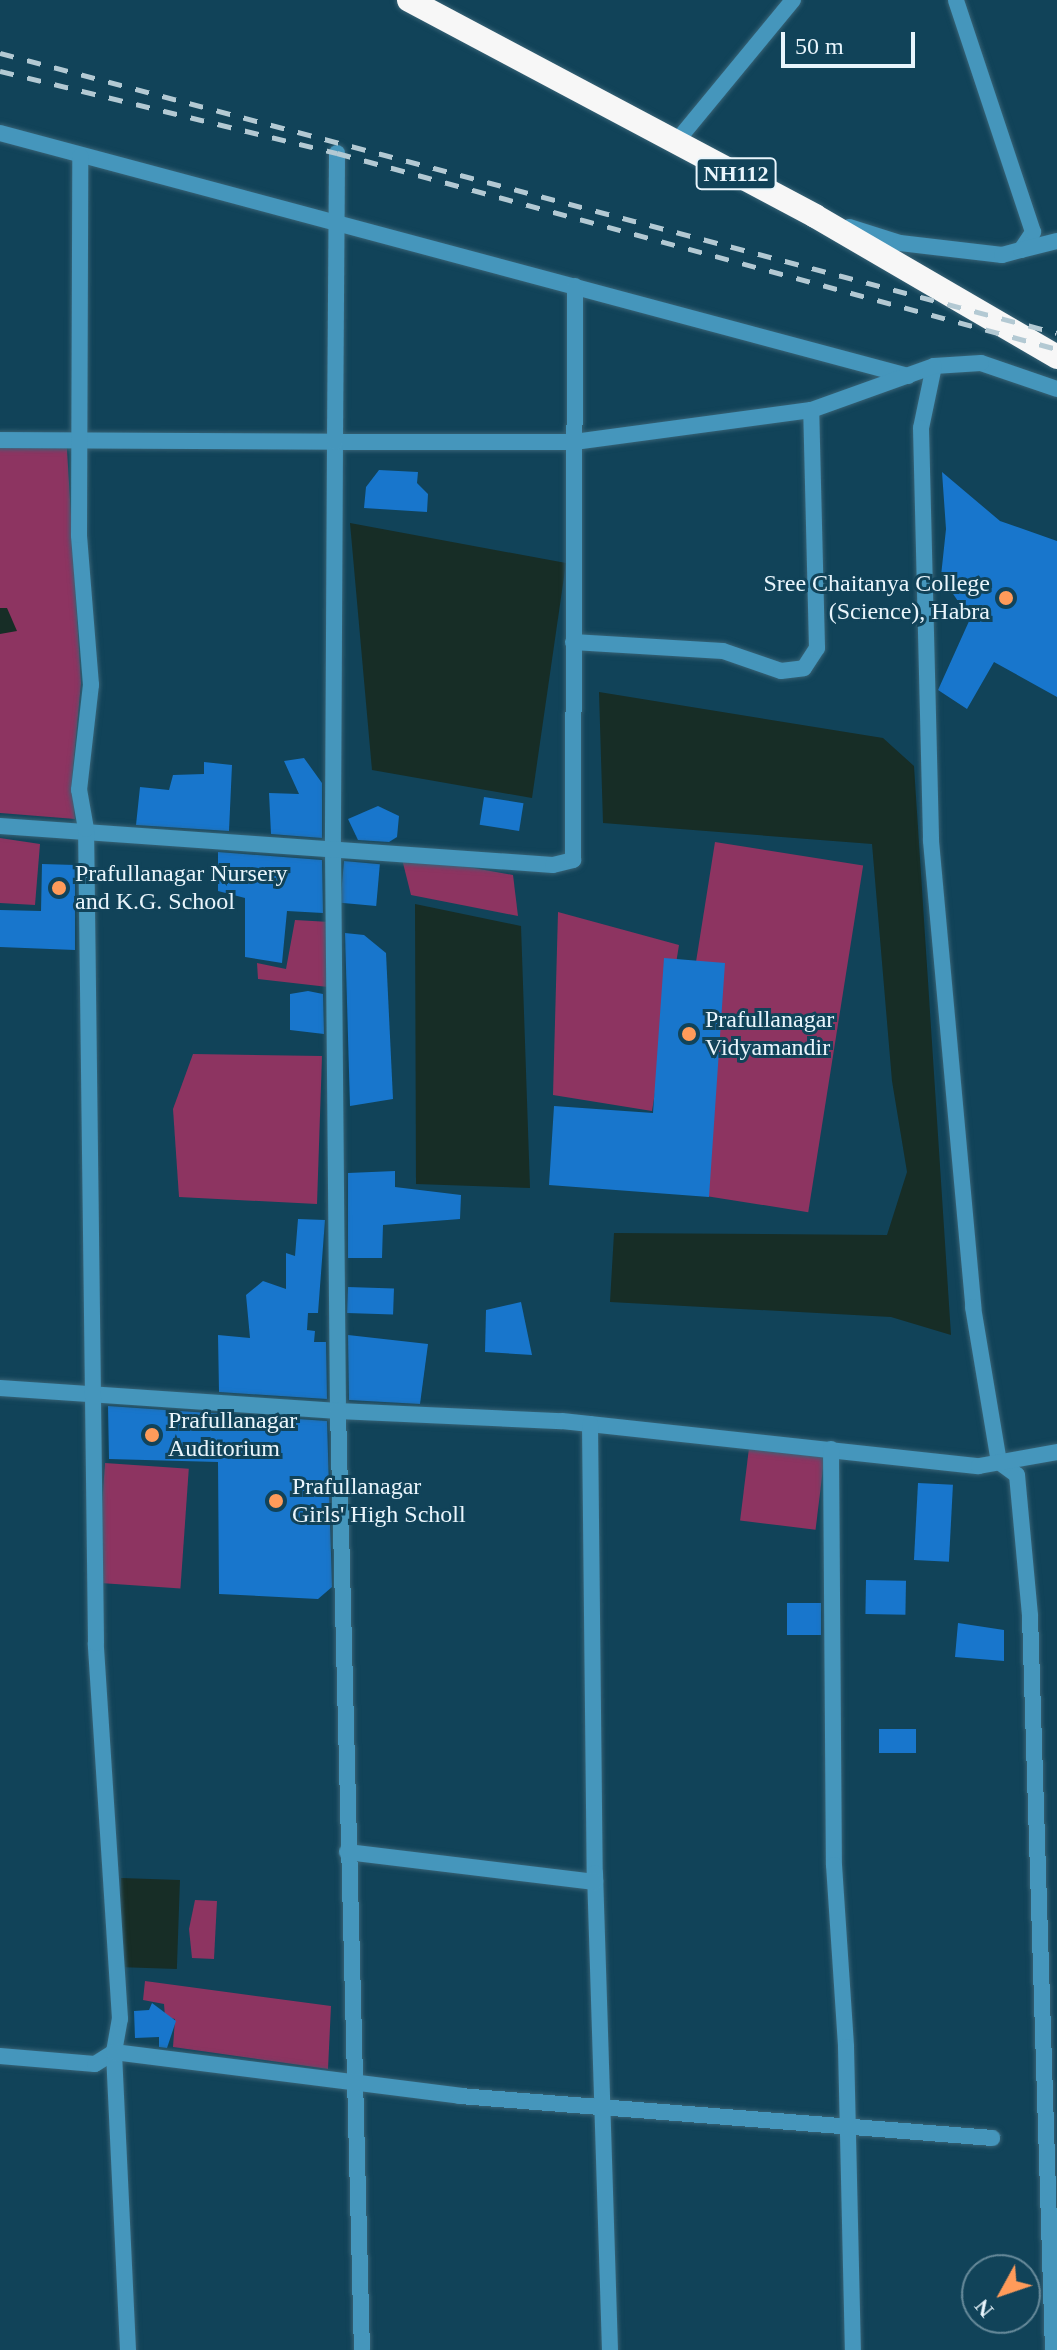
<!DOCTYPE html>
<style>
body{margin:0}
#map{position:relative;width:1057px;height:2350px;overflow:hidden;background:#114359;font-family:Georgia,serif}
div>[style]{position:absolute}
.green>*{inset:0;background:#8d3461;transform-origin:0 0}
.water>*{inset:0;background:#172d26;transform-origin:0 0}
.building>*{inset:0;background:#1876cc;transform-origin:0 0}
.roads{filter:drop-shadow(0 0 2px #386376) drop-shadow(0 0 2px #386376)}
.street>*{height:16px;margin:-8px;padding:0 8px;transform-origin:8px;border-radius:8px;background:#4596bc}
.highway>*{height:24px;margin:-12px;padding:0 12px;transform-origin:12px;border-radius:12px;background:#f7f7f7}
.rail>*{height:5px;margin-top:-2.5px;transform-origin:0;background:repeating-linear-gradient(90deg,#b3c9d3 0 14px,transparent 0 28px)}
.dots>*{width:22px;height:22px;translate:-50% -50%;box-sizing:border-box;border:4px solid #114359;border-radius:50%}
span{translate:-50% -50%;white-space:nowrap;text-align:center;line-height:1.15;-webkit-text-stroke:6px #114359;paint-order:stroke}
.shield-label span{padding:2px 6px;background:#114359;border:2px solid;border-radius:6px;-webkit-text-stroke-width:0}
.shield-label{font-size:22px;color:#e9f5fc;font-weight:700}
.poi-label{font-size:24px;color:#e9f5fc}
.right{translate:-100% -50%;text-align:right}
.left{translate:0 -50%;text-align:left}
.north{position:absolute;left:961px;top:2254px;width:80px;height:80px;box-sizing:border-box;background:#114359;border:2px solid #678a9a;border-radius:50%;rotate:230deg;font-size:22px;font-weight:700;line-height:32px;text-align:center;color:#e9f5fc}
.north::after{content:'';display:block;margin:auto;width:28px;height:36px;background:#ff9b5a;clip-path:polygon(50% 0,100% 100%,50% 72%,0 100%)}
.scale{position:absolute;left:781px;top:32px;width:134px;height:36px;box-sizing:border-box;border:4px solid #e9f5fc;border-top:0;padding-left:10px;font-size:24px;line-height:28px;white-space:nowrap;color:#e9f5fc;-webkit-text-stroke:6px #114359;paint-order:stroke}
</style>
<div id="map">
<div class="green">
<i style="clip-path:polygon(66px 433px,81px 683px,72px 780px,75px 819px,0 813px,0 435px)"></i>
<i style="clip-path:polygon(0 838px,40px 844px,35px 905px,0 903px)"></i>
<i style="left:715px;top:842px;width:150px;height:351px;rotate:9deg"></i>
<i style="clip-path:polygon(401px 855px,513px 875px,518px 916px,411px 895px)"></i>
<i style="clip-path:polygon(558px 912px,679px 945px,652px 1111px,553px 1095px)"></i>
<i style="clip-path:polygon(295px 920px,330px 922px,328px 987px,258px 979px,257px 963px,286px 969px)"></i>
<i style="clip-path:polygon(193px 1054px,322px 1056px,317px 1204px,179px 1197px,173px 1109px)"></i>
<i style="left:749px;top:1448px;width:76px;height:73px;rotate:7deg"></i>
<i style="left:105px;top:1463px;width:84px;height:120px;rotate:4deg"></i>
<i style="clip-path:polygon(195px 1900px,217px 1901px,214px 1959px,192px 1958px,189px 1929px)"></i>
<i style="clip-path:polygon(145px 1981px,331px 2006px,328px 2069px,173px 2047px,175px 2019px,165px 2017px,164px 2004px,143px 2000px)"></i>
</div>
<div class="water">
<i style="clip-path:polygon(350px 523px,566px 563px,532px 798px,372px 770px)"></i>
<i style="clip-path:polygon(0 608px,7px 608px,17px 631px,0 634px)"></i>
<i style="clip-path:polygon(599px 692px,883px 738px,914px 766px,951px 1335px,891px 1317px,610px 1302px,614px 1233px,887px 1235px,907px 1172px,892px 1081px,872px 844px,603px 823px)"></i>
<i style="clip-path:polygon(415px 904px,521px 926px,530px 1188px,416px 1184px)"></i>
<i style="left:121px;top:1878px;width:59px;height:89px;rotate:2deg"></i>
</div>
<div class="building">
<i style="clip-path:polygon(379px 470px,418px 472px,417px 483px,428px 494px,427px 512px,364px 508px,366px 487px)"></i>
<i style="clip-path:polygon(942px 472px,1000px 521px,1057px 541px,1057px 697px,994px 662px,967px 709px,938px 690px,970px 619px,941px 576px,946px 529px)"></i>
<i style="clip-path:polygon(304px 758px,322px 783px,322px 838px,271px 834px,269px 793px,299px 794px,284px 761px)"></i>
<i style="clip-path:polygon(204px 762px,232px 765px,229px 831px,136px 825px,140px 787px,169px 790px,173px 775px,204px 774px)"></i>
<i style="left:484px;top:797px;width:40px;height:28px;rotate:9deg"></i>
<i style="clip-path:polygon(378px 806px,399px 816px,397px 837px,389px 842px,358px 840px,348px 819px)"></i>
<i style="clip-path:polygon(218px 852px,322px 860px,323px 913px,287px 911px,282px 963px,245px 957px,245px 898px,218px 891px)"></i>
<i style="left:344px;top:861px;width:36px;height:42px;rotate:5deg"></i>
<i style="clip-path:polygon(42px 864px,75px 865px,75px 950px,0 947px,0 910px,41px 911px)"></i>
<i style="clip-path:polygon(345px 933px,364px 935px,386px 953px,393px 1099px,350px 1106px)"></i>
<i style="clip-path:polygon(664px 958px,725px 963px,709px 1197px,549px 1185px,554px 1106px,653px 1113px)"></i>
<i style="clip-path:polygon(308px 991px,323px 994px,324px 1034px,290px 1030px,290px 994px)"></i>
<i style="clip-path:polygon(395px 1171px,395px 1187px,461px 1195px,460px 1219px,383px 1225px,382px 1258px,348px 1258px,348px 1173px)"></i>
<i style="clip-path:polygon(298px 1219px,325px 1220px,318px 1313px,308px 1313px,307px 1330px,315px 1331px,314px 1342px,326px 1342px,327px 1399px,219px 1392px,218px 1335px,250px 1338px,246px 1295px,263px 1281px,286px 1289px,286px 1253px,295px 1256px)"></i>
<i style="left:348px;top:1287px;width:46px;height:26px;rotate:2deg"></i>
<i style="clip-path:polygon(521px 1302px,532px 1355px,485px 1352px,486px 1310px)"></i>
<i style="clip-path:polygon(348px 1335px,428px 1344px,420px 1404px,349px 1400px)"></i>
<i style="clip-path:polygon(108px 1406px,327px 1421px,332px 1587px,318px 1599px,219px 1594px,218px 1462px,109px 1459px)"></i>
<i style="left:918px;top:1483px;width:35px;height:77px;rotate:3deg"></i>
<i style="left:866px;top:1580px;width:40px;height:34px;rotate:1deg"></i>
<i style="left:821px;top:1603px;width:32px;height:34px;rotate:90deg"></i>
<i style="clip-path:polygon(958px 1623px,1004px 1630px,1004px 1661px,955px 1657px)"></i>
<i style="left:879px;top:1729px;width:37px;height:24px"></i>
<i style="clip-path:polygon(152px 2003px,176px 2021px,167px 2048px,159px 2047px,159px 2037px,135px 2038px,134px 2011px,149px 2010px)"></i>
</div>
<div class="roads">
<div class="street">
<i style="left:0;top:133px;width:940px;rotate:14.98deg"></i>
<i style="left:676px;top:142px;width:184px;rotate:-50.5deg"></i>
<i style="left:849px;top:227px;width:53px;rotate:17.4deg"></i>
<i style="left:900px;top:243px;width:103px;rotate:6.7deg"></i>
<i style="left:1002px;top:255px;width:20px;rotate:-15deg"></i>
<i style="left:1021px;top:250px;width:22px;rotate:-56deg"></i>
<i style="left:1033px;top:232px;width:244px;rotate:-108.4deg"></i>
<i style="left:1021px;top:250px;width:37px;rotate:-14deg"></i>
<i style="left:934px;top:366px;width:63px;rotate:101.8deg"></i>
<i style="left:921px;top:428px;width:413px;rotate:88.6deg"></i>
<i style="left:931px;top:841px;width:468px;rotate:84.8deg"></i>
<i style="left:973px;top:1307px;width:157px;rotate:80.5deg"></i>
<i style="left:999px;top:1462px;width:22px;rotate:36deg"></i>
<i style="left:1017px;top:1475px;width:142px;rotate:84.7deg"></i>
<i style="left:1030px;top:1616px;width:734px;rotate:88.21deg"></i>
<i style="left:1057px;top:389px;width:80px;rotate:-161.1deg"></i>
<i style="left:981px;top:363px;width:47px;rotate:176.3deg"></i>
<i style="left:934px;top:366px;width:131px;rotate:160.3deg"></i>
<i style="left:811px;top:410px;width:239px;rotate:172.3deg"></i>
<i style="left:574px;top:442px;width:239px;rotate:180deg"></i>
<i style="left:335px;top:442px;width:408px;rotate:90.3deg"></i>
<i style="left:333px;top:850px;width:561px;rotate:89.49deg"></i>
<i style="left:338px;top:1411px;width:224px;rotate:2.6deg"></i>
<i style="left:562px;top:1421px;width:419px;rotate:6.2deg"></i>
<i style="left:979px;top:1466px;width:79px;rotate:-10.2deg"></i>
<i style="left:0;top:440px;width:335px;rotate:0.3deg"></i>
<i style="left:335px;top:442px;width:289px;rotate:-89.6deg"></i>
<i style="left:573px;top:642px;width:150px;rotate:3.4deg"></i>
<i style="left:723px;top:651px;width:61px;rotate:19deg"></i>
<i style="left:781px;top:671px;width:23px;rotate:-7deg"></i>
<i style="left:804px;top:668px;width:24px;rotate:-57deg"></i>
<i style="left:817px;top:648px;width:238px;rotate:-91.4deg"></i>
<i style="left:0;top:826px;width:554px;rotate:4.03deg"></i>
<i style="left:553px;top:865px;width:21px;rotate:-14deg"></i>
<i style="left:573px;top:860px;width:574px;rotate:-89.8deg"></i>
<i style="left:0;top:1388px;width:339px;rotate:3.9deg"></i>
<i style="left:338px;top:1411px;width:939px;rotate:88.54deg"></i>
<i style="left:590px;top:1424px;width:449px;rotate:89.4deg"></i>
<i style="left:595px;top:1873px;width:477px;rotate:88.2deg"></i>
<i style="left:831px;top:1449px;width:416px;rotate:89.6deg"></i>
<i style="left:834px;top:1865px;width:182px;rotate:86.2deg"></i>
<i style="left:846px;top:2047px;width:303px;rotate:88.7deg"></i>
<i style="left:347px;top:1852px;width:250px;rotate:6.9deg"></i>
<i style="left:0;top:2056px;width:95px;rotate:4.8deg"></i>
<i style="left:95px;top:2064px;width:22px;rotate:-32deg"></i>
<i style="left:114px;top:2052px;width:34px;rotate:-80deg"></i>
<i style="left:120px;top:2019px;width:377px;rotate:-93.7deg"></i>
<i style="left:96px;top:1643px;width:814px;rotate:-90.7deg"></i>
<i style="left:86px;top:829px;width:40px;rotate:-100deg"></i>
<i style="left:79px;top:790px;width:106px;rotate:-83.5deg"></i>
<i style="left:91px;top:685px;width:150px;rotate:-94.6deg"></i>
<i style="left:79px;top:535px;width:379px;rotate:-89.8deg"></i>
<i style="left:128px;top:2350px;width:298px;rotate:-92.7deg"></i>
<i style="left:114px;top:2052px;width:349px;rotate:7.2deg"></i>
<i style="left:460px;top:2096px;width:534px;rotate:4.51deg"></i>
</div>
<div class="highway">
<i style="left:409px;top:0;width:460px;rotate:28deg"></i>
<i style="left:815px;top:216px;width:280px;rotate:30.2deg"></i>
</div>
</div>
<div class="rail">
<i style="left:0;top:53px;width:1093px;rotate:14.84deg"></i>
<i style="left:0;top:71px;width:347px;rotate:13.7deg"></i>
<i style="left:337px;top:153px;width:746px;rotate:15.23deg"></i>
</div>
<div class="dots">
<i style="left:1006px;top:598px;background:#ff9b5a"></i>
<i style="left:59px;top:888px;background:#ff9b5a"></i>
<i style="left:689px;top:1034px;background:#ff9b5a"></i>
<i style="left:152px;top:1435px;background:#ff9b5a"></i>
<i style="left:276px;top:1501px;background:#ff9b5a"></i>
</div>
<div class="shield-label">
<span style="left:736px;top:174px">NH112</span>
</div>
<div class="poi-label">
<span class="right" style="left:990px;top:598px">Sree Chaitanya College<br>(Science), Habra</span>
<span class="left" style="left:75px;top:888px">Prafullanagar Nursery<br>and K.G. School</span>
<span class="left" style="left:705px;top:1034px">Prafullanagar<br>Vidyamandir</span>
<span class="left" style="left:168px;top:1435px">Prafullanagar<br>Auditorium</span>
<span class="left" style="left:292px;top:1501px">Prafullanagar<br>Girls' High Scholl</span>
</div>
<div class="north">N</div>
<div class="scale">50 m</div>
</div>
